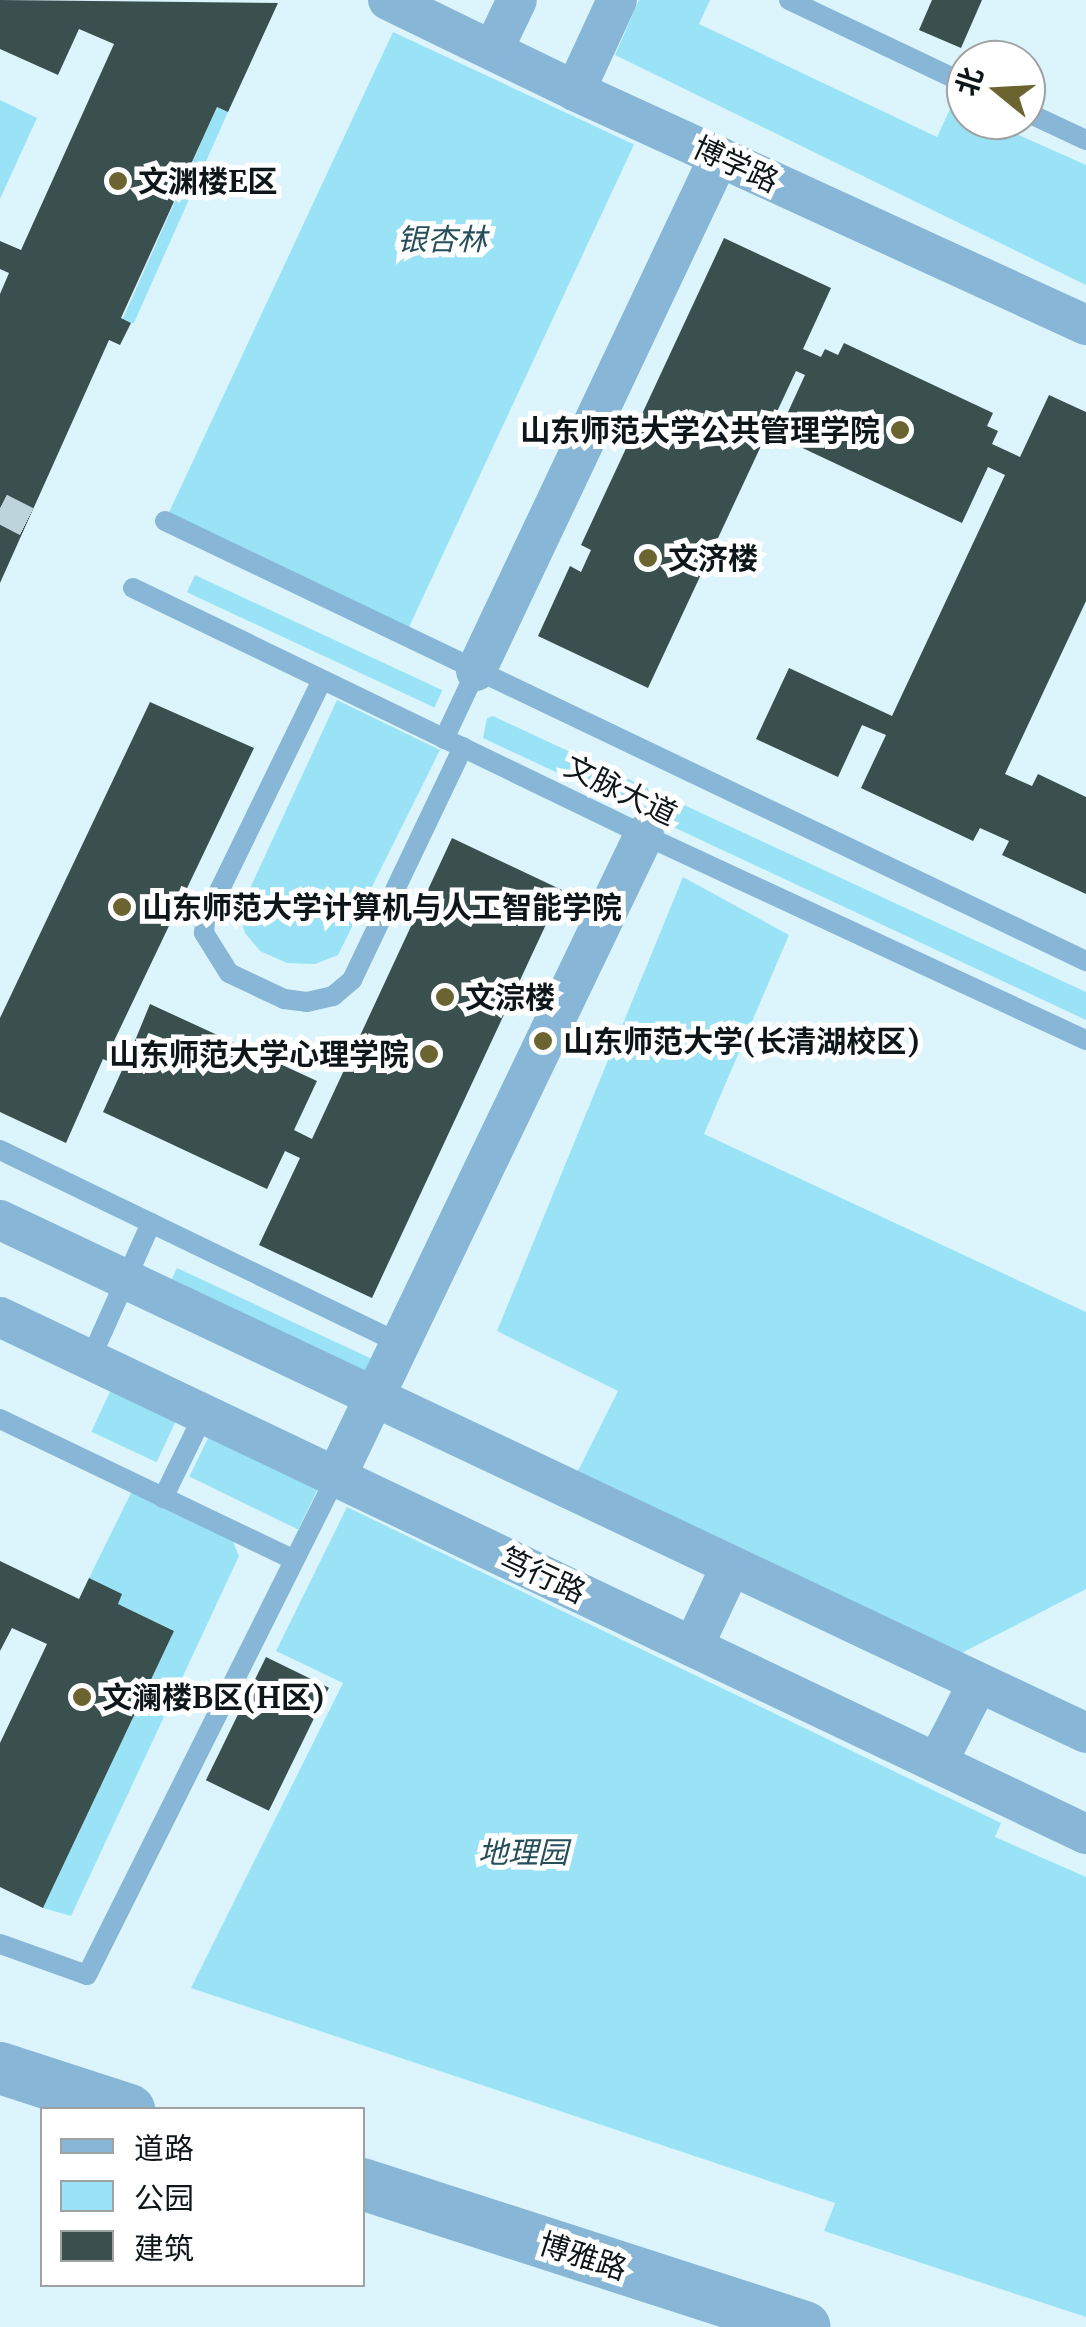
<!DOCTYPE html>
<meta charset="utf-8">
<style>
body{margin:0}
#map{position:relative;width:1086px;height:2327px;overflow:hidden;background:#dcf5fc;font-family:Merriweather,"Noto Sans SC",serif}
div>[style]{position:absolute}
.green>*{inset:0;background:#9ae3f7;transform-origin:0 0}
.building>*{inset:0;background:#3a504f;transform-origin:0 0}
.pedestrian-tunnel>*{height:30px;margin-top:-15px;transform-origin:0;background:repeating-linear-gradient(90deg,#bdd4da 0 30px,transparent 0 45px)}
.service>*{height:20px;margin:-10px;padding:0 10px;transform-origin:10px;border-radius:10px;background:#87b6d7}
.minor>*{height:40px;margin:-20px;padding:0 20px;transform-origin:20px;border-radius:20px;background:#87b6d7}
.tertiary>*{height:52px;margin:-26px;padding:0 26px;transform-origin:26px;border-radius:26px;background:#87b6d7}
.dots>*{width:28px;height:28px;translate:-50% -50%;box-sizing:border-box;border:5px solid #fff;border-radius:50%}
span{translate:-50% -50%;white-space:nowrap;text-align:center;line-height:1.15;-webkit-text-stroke:10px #fff;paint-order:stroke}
.street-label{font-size:30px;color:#0e1619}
.poi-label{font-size:30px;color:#0e1619;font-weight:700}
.left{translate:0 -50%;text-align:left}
.right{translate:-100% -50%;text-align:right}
.park-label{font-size:30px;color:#264f59;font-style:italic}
.legend{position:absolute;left:40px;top:2107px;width:325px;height:180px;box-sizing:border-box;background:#fff;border:2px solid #9fa2a3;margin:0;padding:12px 18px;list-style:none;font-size:30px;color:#0e1619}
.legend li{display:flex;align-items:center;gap:20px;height:50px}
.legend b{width:50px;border:2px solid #9fa2a3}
.north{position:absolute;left:946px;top:40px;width:100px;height:100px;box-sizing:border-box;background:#fff;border:2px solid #9fa2a3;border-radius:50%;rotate:288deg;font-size:28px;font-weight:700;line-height:40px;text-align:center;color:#0e1619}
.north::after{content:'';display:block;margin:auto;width:35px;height:45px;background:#6b6431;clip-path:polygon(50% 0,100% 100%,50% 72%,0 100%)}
</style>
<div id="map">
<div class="green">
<i style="clip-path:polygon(639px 0,710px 0,699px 24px,937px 137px,952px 105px,966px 112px,966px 120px,985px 120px,1086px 165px,1086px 285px,615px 55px)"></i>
<i style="left:393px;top:32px;width:266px;height:540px;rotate:25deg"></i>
<i style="clip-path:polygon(0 100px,37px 118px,0 199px)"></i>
<i style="left:217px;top:107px;width:12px;height:232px;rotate:24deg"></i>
<i style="left:195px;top:575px;width:273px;height:19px;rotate:25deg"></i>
<i style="clip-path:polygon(337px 700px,440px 750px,338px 955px,315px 964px,287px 963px,260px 951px,245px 933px,239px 912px)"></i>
<i style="clip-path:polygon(493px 716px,1086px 992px,1086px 1020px,483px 738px,487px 718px)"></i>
<i style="clip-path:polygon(683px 877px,789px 935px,704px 1134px,1086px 1312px,1086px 1589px,944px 1662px,573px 1481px,618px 1391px,497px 1331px)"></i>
<i style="left:177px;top:1268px;width:220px;height:36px;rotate:25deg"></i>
<i style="left:115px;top:1381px;width:72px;height:56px;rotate:25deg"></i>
<i style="left:213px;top:1428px;width:121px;height:54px;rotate:26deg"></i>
<i style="clip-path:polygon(133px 1489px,232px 1539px,239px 1556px,71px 1916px,43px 1908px,174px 1631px,118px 1604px,89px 1578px)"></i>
<i style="clip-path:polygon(347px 1507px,1001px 1823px,995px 1837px,1086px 1877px,1086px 2317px,824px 2231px,835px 2203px,191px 1988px,343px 1683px,276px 1651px)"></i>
</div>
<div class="building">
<i style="clip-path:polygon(0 0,278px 3px,228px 112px,217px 107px,121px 318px,131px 323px,120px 345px,109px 340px,0 583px,0 294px,9px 273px,0 269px,0 241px,21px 250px,114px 44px,79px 29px,58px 75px,0 49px)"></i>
<i style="clip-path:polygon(932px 0,982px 0,961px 48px,919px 30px)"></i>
<i style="clip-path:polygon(724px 238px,831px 288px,803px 349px,821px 357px,825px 349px,838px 355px,844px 343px,993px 413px,987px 426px,998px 431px,992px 444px,1020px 457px,1049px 395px,1086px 412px,1086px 601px,1005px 774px,1032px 786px,1038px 774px,1086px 797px,1086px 894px,1002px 855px,1009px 841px,980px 828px,973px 841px,861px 788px,886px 735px,862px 725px,838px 777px,756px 739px,789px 668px,892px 716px,1005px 475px,988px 467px,962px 523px,777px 436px,805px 375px,796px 371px,648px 688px,538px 636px,570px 566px,581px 572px,591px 550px,581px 545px)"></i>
<i style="clip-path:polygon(150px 702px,254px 748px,114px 1041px,132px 1048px,150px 1004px,317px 1081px,294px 1130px,312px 1139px,452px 838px,562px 890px,372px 1298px,259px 1245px,300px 1158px,285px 1151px,267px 1189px,103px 1112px,123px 1068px,103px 1059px,66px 1143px,0 1112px,0 1018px)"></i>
<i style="clip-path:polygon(0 1561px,79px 1599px,89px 1578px,122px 1594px,118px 1604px,174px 1631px,43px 1908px,0 1887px,0 1743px,47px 1644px,12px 1628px,0 1651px)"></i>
<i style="left:266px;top:1657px;width:70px;height:137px;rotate:26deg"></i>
</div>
<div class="pedestrian-tunnel">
<i style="left:0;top:508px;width:31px;rotate:27deg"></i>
</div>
<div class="service">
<i style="left:789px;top:0;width:196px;rotate:25.4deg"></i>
<i style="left:1026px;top:112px;width:66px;rotate:25deg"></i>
<i style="left:165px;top:521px;width:1021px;rotate:25.54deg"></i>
<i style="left:133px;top:588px;width:568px;rotate:25.8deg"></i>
<i style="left:644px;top:835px;width:487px;rotate:24.9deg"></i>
<i style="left:322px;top:680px;width:267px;rotate:116deg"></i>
<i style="left:205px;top:920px;width:13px;rotate:94deg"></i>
<i style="left:204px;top:933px;width:47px;rotate:58deg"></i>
<i style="left:229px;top:973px;width:61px;rotate:25.3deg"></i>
<i style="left:284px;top:999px;width:23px;rotate:7deg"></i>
<i style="left:307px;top:1002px;width:27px;rotate:-13deg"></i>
<i style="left:333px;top:996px;width:25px;rotate:-40deg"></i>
<i style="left:352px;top:980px;width:258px;rotate:-64.5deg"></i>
<i style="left:444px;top:739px;width:75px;rotate:-64.8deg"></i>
<i style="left:0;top:1150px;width:445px;rotate:25.8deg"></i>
<i style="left:90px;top:1360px;width:150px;rotate:-66deg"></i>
<i style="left:0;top:1419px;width:326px;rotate:25.6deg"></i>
<i style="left:163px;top:1498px;width:93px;rotate:-64deg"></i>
<i style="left:0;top:1944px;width:92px;rotate:19.6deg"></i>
<i style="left:87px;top:1975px;width:557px;rotate:-63.43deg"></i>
</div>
<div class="minor">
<i style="left:388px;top:0;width:208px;rotate:25.9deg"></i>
<i style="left:575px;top:91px;width:562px;rotate:24.6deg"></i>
<i style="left:493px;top:50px;width:55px;rotate:-64.4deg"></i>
<i style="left:575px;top:91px;width:100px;rotate:-65.2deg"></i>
<i style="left:476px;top:671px;width:569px;rotate:-64.7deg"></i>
<i style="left:0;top:1220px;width:1201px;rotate:25.28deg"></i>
<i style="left:0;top:1317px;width:1203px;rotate:25.46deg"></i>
<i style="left:336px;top:1477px;width:712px;rotate:-64.37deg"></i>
<i style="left:693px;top:1647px;width:89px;rotate:-64.9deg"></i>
<i style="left:937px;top:1763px;width:90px;rotate:-62.9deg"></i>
</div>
<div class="tertiary">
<i style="left:0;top:2068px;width:136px;rotate:18deg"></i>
<i style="left:362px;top:2184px;width:465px;rotate:17.9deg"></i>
</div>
<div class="dots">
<i style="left:118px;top:181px;background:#6b6431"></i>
<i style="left:900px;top:430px;background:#6b6431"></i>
<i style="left:648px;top:558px;background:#6b6431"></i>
<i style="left:122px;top:907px;background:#6b6431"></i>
<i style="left:445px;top:997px;background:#6b6431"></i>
<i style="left:543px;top:1041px;background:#6b6431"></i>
<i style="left:429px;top:1054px;background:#6b6431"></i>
<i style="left:82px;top:1697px;background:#6b6431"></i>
</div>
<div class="street-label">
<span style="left:736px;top:164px;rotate:25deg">博学路</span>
<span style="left:621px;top:790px;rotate:26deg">文脉大道</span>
<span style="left:543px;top:1575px;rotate:25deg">笃行路</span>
<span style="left:583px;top:2256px;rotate:18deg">博雅路</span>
</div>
<div class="poi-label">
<span class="left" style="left:138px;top:181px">文渊楼E区</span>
<span class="right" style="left:880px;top:430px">山东师范大学公共管理学院</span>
<span class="left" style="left:668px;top:558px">文济楼</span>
<span class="left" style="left:142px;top:907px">山东师范大学计算机与人工智能学院</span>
<span class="left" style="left:465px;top:997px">文淙楼</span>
<span class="left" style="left:563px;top:1041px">山东师范大学(长清湖校区)</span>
<span class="right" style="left:409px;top:1054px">山东师范大学心理学院</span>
<span class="left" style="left:102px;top:1697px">文澜楼B区(H区)</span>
</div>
<div class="park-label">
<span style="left:442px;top:239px">银杏林</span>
<span style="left:523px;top:1852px">地理园</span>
</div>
<ul class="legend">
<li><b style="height:12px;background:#87b6d7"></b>道路</li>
<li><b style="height:28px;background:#9ae3f7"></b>公园</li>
<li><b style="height:28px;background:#3a504f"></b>建筑</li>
</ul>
<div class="north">北</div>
</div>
